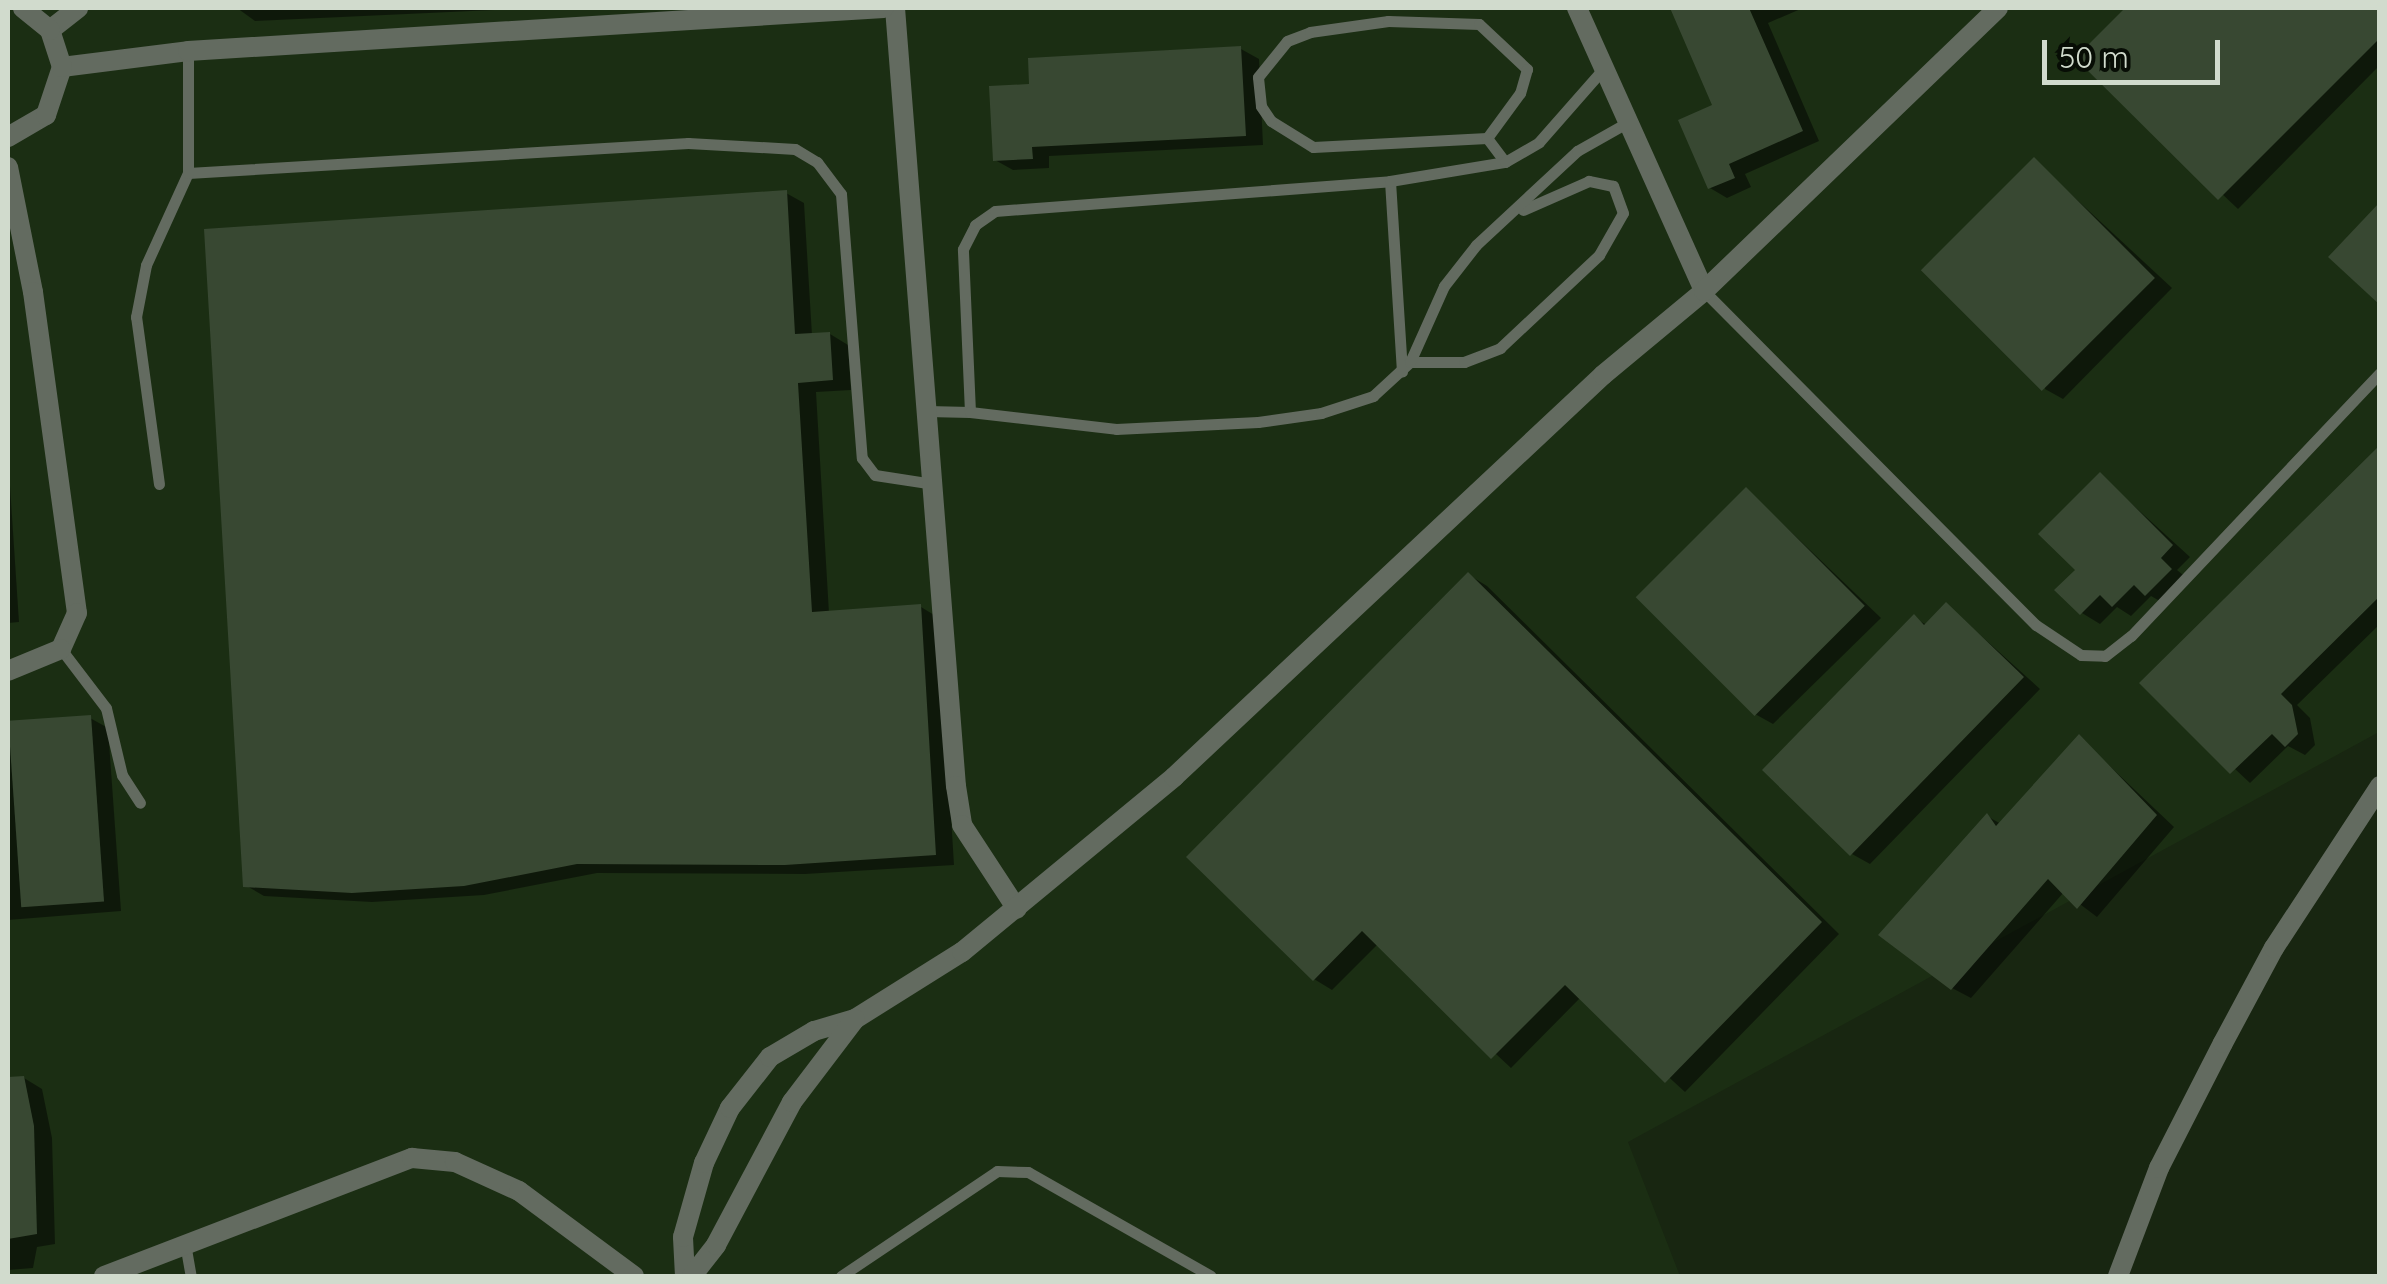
<!DOCTYPE html>
<style>
body{margin:0}
#map{position:relative;width:2387px;height:1284px;overflow:hidden;background:#182611;font-family:Quicksand,sans-serif}
div>[style]{position:absolute}
.built>*{inset:0;background:#1b2e13}
.shadow>*{inset:0;background:#0007}
.building>*{inset:0;background:#384832;transform-origin:0 0}
.service>*{height:11px;margin:-5.5px;padding:0 5.5px;transform-origin:5.5px;border-radius:5.5px;background:#636b60}
.minor>*{height:20px;margin:-10px;padding:0 10px;transform-origin:10px;border-radius:10px;background:#636b60}
span{translate:-50% -50%;white-space:nowrap;text-align:center;line-height:1.15;-webkit-text-stroke:8px #070d05;paint-order:stroke}
.frame{position:absolute;inset:0;border:10px solid #d1dbcd;pointer-events:none}
.scale{position:absolute;left:2042px;top:40px;width:178px;height:45px;box-sizing:border-box;border:5px solid #d1dbcd;border-top:0;padding-left:12px;font-size:30px;line-height:35px;white-space:nowrap;color:#d1dbcd;-webkit-text-stroke:8px #070d05;paint-order:stroke}
</style>
<div id="map">
<div class="built">
<i style="clip-path:polygon(8px 8px,2379px 8px,2379px 732px,1628px 1142px,1680px 1276px,8px 1276px)"></i>
</div>
<div class="shadow">
<i style="clip-path:polygon(237px 8px,535px 8px,255px 21px)"></i>
<i style="clip-path:polygon(1672px 8px,1803px 8px,1768px 23px,1819px 141px,1745px 174px,1751px 187px,1727px 198px,1710px 188px,1715px 106px)"></i>
<i style="clip-path:polygon(2128px 8px,2380px 8px,2380px 65px,2238px 209px,2078px 58px)"></i>
<i style="clip-path:polygon(1241px 49px,1259px 59px,1263px 145px,1049px 156px,1049px 168px,1013px 170px,995px 160px,1032px 86px)"></i>
<i style="clip-path:polygon(2034px 160px,2172px 288px,2063px 399px,2045px 389px)"></i>
<i style="clip-path:polygon(786px 193px,804px 203px,812px 335px,830px 334px,848px 345px,851px 390px,816px 392px,829px 613px,921px 607px,939px 618px,954px 865px,805px 874px,597px 873px,484px 895px,372px 902px,264px 896px,245px 885px)"></i>
<i style="clip-path:polygon(2380px 448px,2380px 624px,2297px 705px,2310px 718px,2315px 745px,2305px 755px,2288px 746px,2250px 783px,2143px 683px)"></i>
<i style="clip-path:polygon(8px 456px,19px 622px,8px 623px)"></i>
<i style="clip-path:polygon(2100px 475px,2190px 557px,2177px 570px,2189px 580px,2165px 604px,2151px 596px,2131px 616px,2117px 607px,2100px 624px,2082px 613px,2078px 570px)"></i>
<i style="clip-path:polygon(1747px 490px,1881px 618px,1773px 724px,1755px 714px)"></i>
<i style="clip-path:polygon(1469px 575px,1487px 586px,1839px 934px,1685px 1092px,1581px 997px,1511px 1068px,1378px 944px,1332px 990px,1314px 979px)"></i>
<i style="clip-path:polygon(1947px 605px,2040px 689px,1870px 864px,1852px 854px,1914px 618px,1927px 625px)"></i>
<i style="clip-path:polygon(90px 718px,108px 728px,121px 911px,8px 920px,8px 724px)"></i>
<i style="clip-path:polygon(2080px 738px,2174px 827px,2097px 917px,2064px 892px,1971px 998px,1952px 988px,1987px 816px,2001px 824px)"></i>
<i style="clip-path:polygon(24px 1078px,42px 1089px,52px 1138px,55px 1244px,37px 1247px,33px 1268px,8px 1270px,8px 1079px)"></i>
</div>
<div class="building">
<i style="clip-path:polygon(1670px 8px,1749px 8px,1803px 131px,1729px 164px,1735px 178px,1708px 189px,1678px 120px,1712px 105px)"></i>
<i style="clip-path:polygon(2125px 8px,2380px 8px,2380px 38px,2218px 200px,2075px 58px)"></i>
<i style="clip-path:polygon(1241px 46px,1246px 136px,1032px 147px,1033px 159px,993px 161px,989px 86px,1029px 84px,1028px 58px)"></i>
<i style="left:2034px;top:157px;width:171px;height:160px;rotate:45deg"></i>
<i style="clip-path:polygon(787px 190px,795px 334px,830px 332px,833px 380px,798px 383px,812px 612px,921px 604px,936px 855px,785px 865px,577px 864px,464px 886px,352px 893px,243px 887px,204px 229px)"></i>
<i style="clip-path:polygon(2380px 202px,2380px 305px,2328px 257px)"></i>
<i style="clip-path:polygon(2380px 445px,2380px 596px,2281px 694px,2292px 705px,2298px 734px,2285px 747px,2272px 734px,2230px 774px,2139px 683px)"></i>
<i style="clip-path:polygon(2100px 472px,2173px 545px,2161px 558px,2172px 569px,2145px 596px,2134px 585px,2112px 607px,2100px 595px,2080px 615px,2054px 590px,2075px 570px,2038px 534px)"></i>
<i style="left:1746px;top:487px;width:168px;height:156px;rotate:45deg"></i>
<i style="clip-path:polygon(1468px 572px,1822px 922px,1665px 1083px,1565px 985px,1491px 1059px,1362px 931px,1313px 981px,1186px 857px)"></i>
<i style="clip-path:polygon(1946px 602px,2024px 677px,1850px 856px,1762px 770px,1914px 614px,1924px 625px)"></i>
<i style="left:91px;top:715px;width:187px;height:83px;rotate:86deg"></i>
<i style="clip-path:polygon(2079px 734px,2157px 815px,2077px 909px,2048px 879px,1951px 990px,1878px 935px,1987px 813px,1996px 826px)"></i>
<i style="clip-path:polygon(24px 1076px,34px 1126px,37px 1234px,8px 1239px,8px 1077px)"></i>
</div>
<div class="service">
<i style="left:1487px;top:138px;width:174px;rotate:177deg"></i>
<i style="left:1313px;top:147px;width:49px;rotate:-148.2deg"></i>
<i style="left:1271px;top:121px;width:18px;rotate:-124deg"></i>
<i style="left:1261px;top:106px;width:29px;rotate:-96deg"></i>
<i style="left:1258px;top:77px;width:46px;rotate:-51.1deg"></i>
<i style="left:1287px;top:41px;width:25px;rotate:-21deg"></i>
<i style="left:1310px;top:32px;width:79px;rotate:-8deg"></i>
<i style="left:1388px;top:21px;width:91px;rotate:1.9deg"></i>
<i style="left:1479px;top:24px;width:66px;rotate:43.2deg"></i>
<i style="left:1527px;top:69px;width:25px;rotate:106deg"></i>
<i style="left:1520px;top:93px;width:56px;rotate:126.3deg"></i>
<i style="left:1487px;top:138px;width:30px;rotate:53deg"></i>
<i style="left:188px;top:173px;width:501px;rotate:-3.43deg"></i>
<i style="left:688px;top:143px;width:107px;rotate:3.2deg"></i>
<i style="left:795px;top:149px;width:26px;rotate:31deg"></i>
<i style="left:817px;top:162px;width:40px;rotate:53deg"></i>
<i style="left:841px;top:194px;width:265px;rotate:85.5deg"></i>
<i style="left:862px;top:458px;width:21px;rotate:53deg"></i>
<i style="left:875px;top:475px;width:60px;rotate:8.7deg"></i>
<i style="left:1390px;top:181px;width:191px;rotate:86.4deg"></i>
<i style="left:1704px;top:291px;width:471px;rotate:45.2deg"></i>
<i style="left:2036px;top:625px;width:54px;rotate:33.7deg"></i>
<i style="left:2081px;top:655px;width:24px;rotate:2deg"></i>
<i style="left:2105px;top:656px;width:33px;rotate:-38deg"></i>
<i style="left:2131px;top:636px;width:362px;rotate:-46.6deg"></i>
<i style="left:1410px;top:362px;width:54px"></i>
<i style="left:1464px;top:362px;width:39px;rotate:-21deg"></i>
<i style="left:1500px;top:348px;width:136px;rotate:-43.2deg"></i>
<i style="left:1599px;top:255px;width:48px;rotate:-60.3deg"></i>
<i style="left:1623px;top:213px;width:29px;rotate:-110deg"></i>
<i style="left:1613px;top:186px;width:25px;rotate:-168deg"></i>
<i style="left:1589px;top:181px;width:72px;rotate:156.3deg"></i>
<i style="left:927px;top:411px;width:43px;rotate:1.3deg"></i>
<i style="left:970px;top:412px;width:163px;rotate:-92.5deg"></i>
<i style="left:963px;top:249px;width:27px;rotate:-63deg"></i>
<i style="left:975px;top:225px;width:24px;rotate:-35deg"></i>
<i style="left:995px;top:211px;width:396px;rotate:-4.3deg"></i>
<i style="left:1390px;top:181px;width:117px;rotate:-9.4deg"></i>
<i style="left:1505px;top:162px;width:39px;rotate:-30deg"></i>
<i style="left:1539px;top:142px;width:98px;rotate:-48.7deg"></i>
<i style="left:970px;top:412px;width:147px;rotate:6.6deg"></i>
<i style="left:1116px;top:429px;width:142px;rotate:-2.8deg"></i>
<i style="left:1258px;top:422px;width:64px;rotate:-8.1deg"></i>
<i style="left:1321px;top:413px;width:55px;rotate:-18.1deg"></i>
<i style="left:1373px;top:396px;width:50px;rotate:-42.6deg"></i>
<i style="left:1410px;top:362px;width:83px;rotate:-65.9deg"></i>
<i style="left:1444px;top:286px;width:52px;rotate:-52deg"></i>
<i style="left:1476px;top:245px;width:138px;rotate:-42.9deg"></i>
<i style="left:1577px;top:151px;width:61px;rotate:-29.5deg"></i>
<i style="left:159px;top:484px;width:169px;rotate:-97.8deg"></i>
<i style="left:136px;top:317px;width:53px;rotate:-79.1deg"></i>
<i style="left:146px;top:265px;width:101px;rotate:-65.5deg"></i>
<i style="left:188px;top:173px;width:122px;rotate:-90deg"></i>
<i style="left:61px;top:649px;width:74px;rotate:52.7deg"></i>
<i style="left:106px;top:708px;width:69px;rotate:76.6deg"></i>
<i style="left:122px;top:775px;width:33px;rotate:57deg"></i>
<i style="left:186px;top:1249px;width:27px;rotate:80deg"></i>
<i style="left:841px;top:1276px;width:188px;rotate:-33.9deg"></i>
<i style="left:997px;top:1171px;width:31px;rotate:2deg"></i>
<i style="left:1028px;top:1172px;width:210px;rotate:29.6deg"></i>
</div>
<div class="minor">
<i style="left:895px;top:8px;width:780px;rotate:85.52deg"></i>
<i style="left:956px;top:786px;width:39px;rotate:81deg"></i>
<i style="left:962px;top:825px;width:100px;rotate:56.8deg"></i>
<i style="left:1577px;top:8px;width:310px;rotate:65.8deg"></i>
<i style="left:50px;top:30px;width:36px;rotate:-38deg"></i>
<i style="left:62px;top:67px;width:127px;rotate:-7.2deg"></i>
<i style="left:188px;top:51px;width:697px;rotate:-3.54deg"></i>
<i style="left:8px;top:137px;width:44px;rotate:-30.1deg"></i>
<i style="left:46px;top:115px;width:51px;rotate:-71.6deg"></i>
<i style="left:62px;top:67px;width:39px;rotate:-108deg"></i>
<i style="left:50px;top:30px;width:35px;rotate:-141deg"></i>
<i style="left:8px;top:167px;width:127px;rotate:78.7deg"></i>
<i style="left:33px;top:292px;width:324px;rotate:82.2deg"></i>
<i style="left:77px;top:613px;width:39px;rotate:114deg"></i>
<i style="left:61px;top:649px;width:57px;rotate:157.5deg"></i>
<i style="left:104px;top:1276px;width:330px;rotate:-21deg"></i>
<i style="left:412px;top:1158px;width:43px;rotate:5.3deg"></i>
<i style="left:455px;top:1162px;width:70px;rotate:24.4deg"></i>
<i style="left:519px;top:1191px;width:143px;rotate:36.5deg"></i>
<i style="left:685px;top:1276px;width:39px;rotate:-93deg"></i>
<i style="left:683px;top:1237px;width:77px;rotate:-74.2deg"></i>
<i style="left:704px;top:1163px;width:61px;rotate:-64.7deg"></i>
<i style="left:730px;top:1108px;width:65px;rotate:-51.9deg"></i>
<i style="left:770px;top:1057px;width:51px;rotate:-30.6deg"></i>
<i style="left:814px;top:1031px;width:43px;rotate:-16.3deg"></i>
<i style="left:855px;top:1019px;width:126px;rotate:-32.1deg"></i>
<i style="left:962px;top:952px;width:275px;rotate:-39.5deg"></i>
<i style="left:1174px;top:777px;width:588px;rotate:-43.14deg"></i>
<i style="left:1603px;top:375px;width:131px;rotate:-39.7deg"></i>
<i style="left:1704px;top:291px;width:408px;rotate:-43.9deg"></i>
<i style="left:692px;top:1276px;width:39px;rotate:-52deg"></i>
<i style="left:716px;top:1245px;width:162px;rotate:-62deg"></i>
<i style="left:792px;top:1102px;width:104px;rotate:-52.8deg"></i>
<i style="left:2118px;top:1276px;width:116px;rotate:-69.2deg"></i>
<i style="left:2159px;top:1168px;width:140px;rotate:-62.9deg"></i>
<i style="left:2223px;top:1043px;width:108px;rotate:-61.8deg"></i>
<i style="left:2274px;top:948px;width:194px;rotate:-56.8deg"></i>
</div>
<div class="frame"></div>
<div class="scale">50 m</div>
</div>
